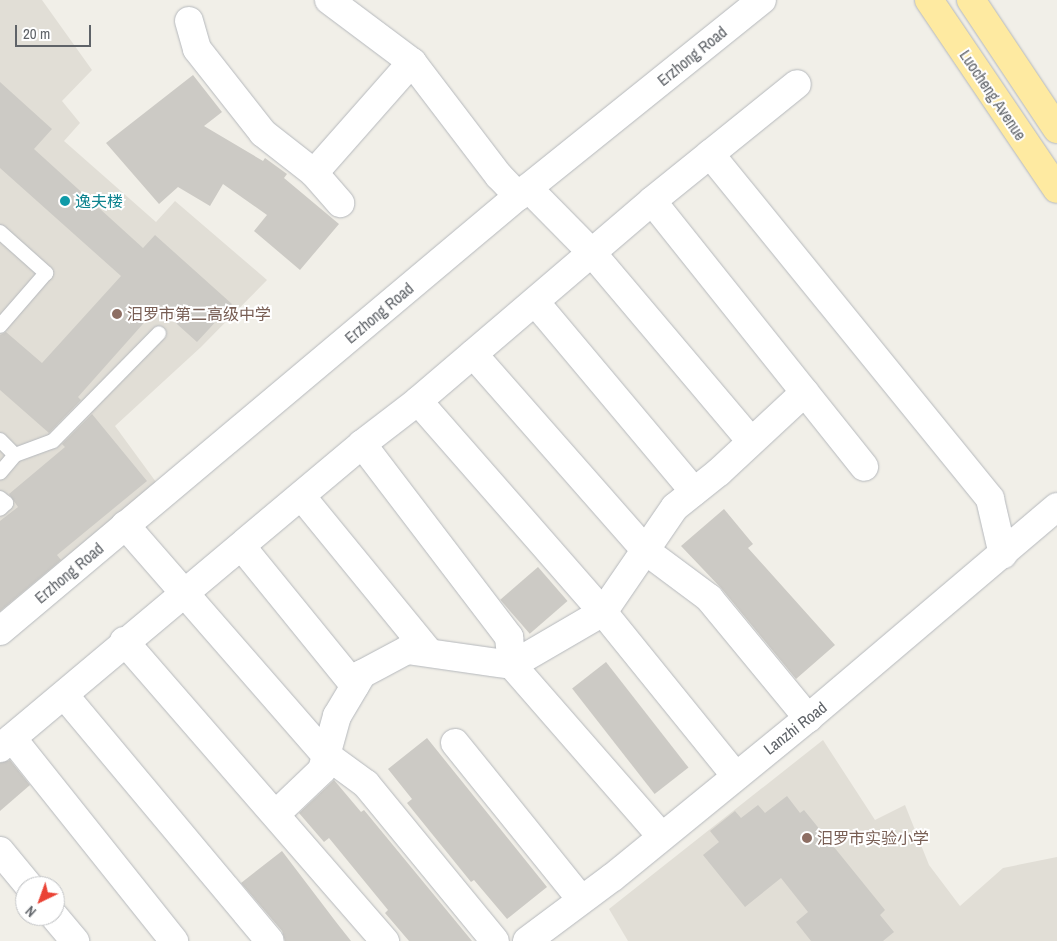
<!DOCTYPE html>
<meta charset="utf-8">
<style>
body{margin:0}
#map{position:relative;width:1057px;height:941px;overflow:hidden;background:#f1efe8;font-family:"Archivo Narrow","Noto Sans SC",sans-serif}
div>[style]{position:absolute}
.education>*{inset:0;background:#e1ded6}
.building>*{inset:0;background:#cccac5;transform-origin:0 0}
.roads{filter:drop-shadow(0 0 1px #b5b8bc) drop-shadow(0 0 1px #b5b8bc)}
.service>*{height:14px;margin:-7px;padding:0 7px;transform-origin:7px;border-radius:7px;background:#fff}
.minor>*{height:28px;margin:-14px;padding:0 14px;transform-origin:14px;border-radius:14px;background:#fff}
.tertiary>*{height:28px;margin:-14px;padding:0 14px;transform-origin:14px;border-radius:14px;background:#fff}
.trunk>*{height:28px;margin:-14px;padding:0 14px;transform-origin:14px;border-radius:14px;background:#feeaa1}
.dots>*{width:14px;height:14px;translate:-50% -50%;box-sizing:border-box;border:2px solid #fff;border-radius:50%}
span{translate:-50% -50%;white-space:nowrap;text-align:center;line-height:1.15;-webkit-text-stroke:4px #fff;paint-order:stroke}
.street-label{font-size:16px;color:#5f6368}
.culture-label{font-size:16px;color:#0d838f}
.left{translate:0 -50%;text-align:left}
.education-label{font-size:16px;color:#785e54}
.north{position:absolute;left:15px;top:876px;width:50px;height:50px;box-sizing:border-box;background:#fff;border:1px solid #bfc1c3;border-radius:50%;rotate:222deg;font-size:14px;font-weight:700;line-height:20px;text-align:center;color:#5f6368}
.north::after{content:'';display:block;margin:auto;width:18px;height:22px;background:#ea4335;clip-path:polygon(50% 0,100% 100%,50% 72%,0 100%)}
.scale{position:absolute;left:15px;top:25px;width:76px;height:22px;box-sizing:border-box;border:2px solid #5f6368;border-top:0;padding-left:6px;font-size:15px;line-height:18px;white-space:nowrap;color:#5f6368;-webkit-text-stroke:4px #fff;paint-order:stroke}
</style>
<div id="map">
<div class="education">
<i style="clip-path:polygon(0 0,42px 0,92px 70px,62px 101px,80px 123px,64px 141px,156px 222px,175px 201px,267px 280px,201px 347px,115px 426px,156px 482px,0 612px)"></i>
<i style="clip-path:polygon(823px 740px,875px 820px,905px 805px,929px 865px,960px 906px,1003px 868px,1057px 857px,1057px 941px,628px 941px,609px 909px)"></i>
</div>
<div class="building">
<i style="clip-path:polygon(193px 75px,222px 112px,204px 126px,263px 161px,265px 158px,287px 174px,284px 178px,339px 224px,300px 270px,254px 231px,267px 215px,223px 184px,210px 206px,178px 187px,159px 204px,106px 143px)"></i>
<i style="clip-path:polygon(0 82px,52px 129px,34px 149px,143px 248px,155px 235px,232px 304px,197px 342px,158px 307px,78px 397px,81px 400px,49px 433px,0 390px,0 335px,6px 332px,42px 363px,121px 276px,0 168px)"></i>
<i style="clip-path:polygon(92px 414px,147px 481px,57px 555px,61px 560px,0 611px,0 521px,18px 507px,9px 494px,65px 447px,62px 444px)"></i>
<i style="clip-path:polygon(724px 509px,753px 544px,748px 548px,835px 645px,796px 679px,721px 588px,681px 546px)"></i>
<i style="left:538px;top:567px;width:45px;height:50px;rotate:49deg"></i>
<i style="left:606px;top:662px;width:134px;height:43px;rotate:52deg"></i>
<i style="clip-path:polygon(427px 738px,547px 887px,507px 919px,474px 880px,471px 882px,407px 803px,412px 799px,388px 769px)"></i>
<i style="clip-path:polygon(10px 760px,30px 785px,0 811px,0 763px)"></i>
<i style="clip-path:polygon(334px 780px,361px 812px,364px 810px,472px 941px,409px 941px,385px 913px,388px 910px,329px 838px,324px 842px,299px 813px)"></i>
<i style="clip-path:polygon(787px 796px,800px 813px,804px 810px,885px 910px,880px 915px,894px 932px,883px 941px,811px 941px,796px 922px,808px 912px,781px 878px,745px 907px,703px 855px,719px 842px,710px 831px,735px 811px,741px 818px,758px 805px,765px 813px)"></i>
<i style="clip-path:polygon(282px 851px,336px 922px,351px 941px,285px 941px,282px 931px,241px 883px)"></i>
</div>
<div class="roads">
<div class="service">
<i style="left:0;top:232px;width:62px;rotate:41.7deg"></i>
<i style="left:46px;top:273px;width:70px;rotate:131deg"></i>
<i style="left:0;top:440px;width:21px;rotate:45deg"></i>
<i style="left:15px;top:455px;width:23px;rotate:130deg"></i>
<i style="left:15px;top:455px;width:40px;rotate:-20.2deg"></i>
<i style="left:53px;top:441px;width:151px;rotate:-45.5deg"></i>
<i style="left:0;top:498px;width:8px;rotate:40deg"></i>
<i style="left:6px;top:503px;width:8px;rotate:135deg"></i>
</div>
<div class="minor">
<i style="left:329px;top:0;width:104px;rotate:36.8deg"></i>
<i style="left:412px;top:62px;width:143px;rotate:52.7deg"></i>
<i style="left:499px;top:176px;width:28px;rotate:46deg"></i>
<i style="left:189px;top:21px;width:29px;rotate:74deg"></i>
<i style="left:197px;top:49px;width:107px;rotate:51.8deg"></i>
<i style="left:263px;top:133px;width:65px;rotate:38.1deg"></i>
<i style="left:314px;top:173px;width:40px;rotate:49deg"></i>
<i style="left:710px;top:154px;width:444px;rotate:50.9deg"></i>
<i style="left:990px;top:499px;width:57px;rotate:76.9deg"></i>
<i style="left:314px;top:173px;width:148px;rotate:-48.6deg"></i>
<i style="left:528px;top:188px;width:91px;rotate:45.4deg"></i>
<i style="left:592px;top:253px;width:245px;rotate:49.8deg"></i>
<i style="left:652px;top:201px;width:340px;rotate:51.4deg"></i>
<i style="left:536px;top:303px;width:246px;rotate:50deg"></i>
<i style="left:473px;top:354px;width:262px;rotate:48.7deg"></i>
<i style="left:646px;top:551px;width:79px;rotate:36.7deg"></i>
<i style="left:709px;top:598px;width:156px;rotate:50.5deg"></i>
<i style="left:418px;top:401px;width:281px;rotate:48.8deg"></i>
<i style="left:603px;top:612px;width:210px;rotate:51deg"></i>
<i style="left:362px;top:444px;width:243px;rotate:52.7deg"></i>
<i style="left:509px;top:637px;width:28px;rotate:84deg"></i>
<i style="left:512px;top:665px;width:227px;rotate:48.9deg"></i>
<i style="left:302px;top:497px;width:200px;rotate:50.7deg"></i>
<i style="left:125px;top:525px;width:304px;rotate:48.9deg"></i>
<i style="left:325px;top:754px;width:51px;rotate:36.2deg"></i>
<i style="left:366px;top:784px;width:203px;rotate:50.6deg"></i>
<i style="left:242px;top:547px;width:179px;rotate:50.9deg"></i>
<i style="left:124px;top:641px;width:398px;rotate:49deg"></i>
<i style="left:65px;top:696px;width:319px;rotate:50.1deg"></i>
<i style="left:12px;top:738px;width:260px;rotate:51.4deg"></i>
<i style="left:455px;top:743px;width:201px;rotate:51.1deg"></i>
<i style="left:0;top:748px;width:473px;rotate:-40deg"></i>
<i style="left:362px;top:444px;width:71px;rotate:-37.5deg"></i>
<i style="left:418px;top:401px;width:308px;rotate:-40.5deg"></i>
<i style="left:652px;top:201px;width:186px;rotate:-38.9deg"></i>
<i style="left:276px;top:814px;width:64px;rotate:-43.7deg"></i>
<i style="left:322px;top:770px;width:56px;rotate:-74.5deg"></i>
<i style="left:337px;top:716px;width:49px;rotate:-59.2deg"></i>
<i style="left:362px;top:674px;width:51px;rotate:-28.1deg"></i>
<i style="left:407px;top:650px;width:106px;rotate:8.1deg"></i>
<i style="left:512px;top:665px;width:105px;rotate:-30.2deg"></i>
<i style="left:603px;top:612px;width:127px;rotate:-55.6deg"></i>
<i style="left:675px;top:507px;width:56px;rotate:-38.5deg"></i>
<i style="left:719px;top:472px;width:117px;rotate:-42.9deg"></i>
<i style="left:0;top:851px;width:45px;rotate:50.4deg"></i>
<i style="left:54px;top:916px;width:33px;rotate:50deg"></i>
</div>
<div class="tertiary">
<i style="left:0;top:631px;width:676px;rotate:-40.02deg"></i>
<i style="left:518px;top:196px;width:313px;rotate:-38.8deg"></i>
<i style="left:527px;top:941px;width:107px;rotate:-36.7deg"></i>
<i style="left:613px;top:877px;width:252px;rotate:-39.2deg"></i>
<i style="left:808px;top:718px;width:326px;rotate:-40.3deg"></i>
</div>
<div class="trunk">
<i style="left:929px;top:0;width:228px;rotate:55.9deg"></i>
<i style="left:971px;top:0;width:155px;rotate:56.3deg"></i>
</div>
</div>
<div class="dots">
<i style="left:65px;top:201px;background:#0f9aa8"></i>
<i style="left:117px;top:314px;background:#8d6e63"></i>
<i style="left:807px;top:838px;background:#8d6e63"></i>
</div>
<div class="street-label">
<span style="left:692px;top:56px;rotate:-39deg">Erzhong Road</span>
<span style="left:993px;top:95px;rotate:56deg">Luocheng Avenue</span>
<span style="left:379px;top:313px;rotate:-40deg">Erzhong Road</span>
<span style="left:69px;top:573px;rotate:-40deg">Erzhong Road</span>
<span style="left:795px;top:728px;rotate:-38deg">Lanzhi Road</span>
</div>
<div class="culture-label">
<span class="left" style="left:75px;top:201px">逸夫楼</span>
</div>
<div class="education-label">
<span class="left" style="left:127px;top:314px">汨罗市第二高级中学</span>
<span class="left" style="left:817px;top:838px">汨罗市实验小学</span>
</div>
<div class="north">N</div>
<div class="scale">20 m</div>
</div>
